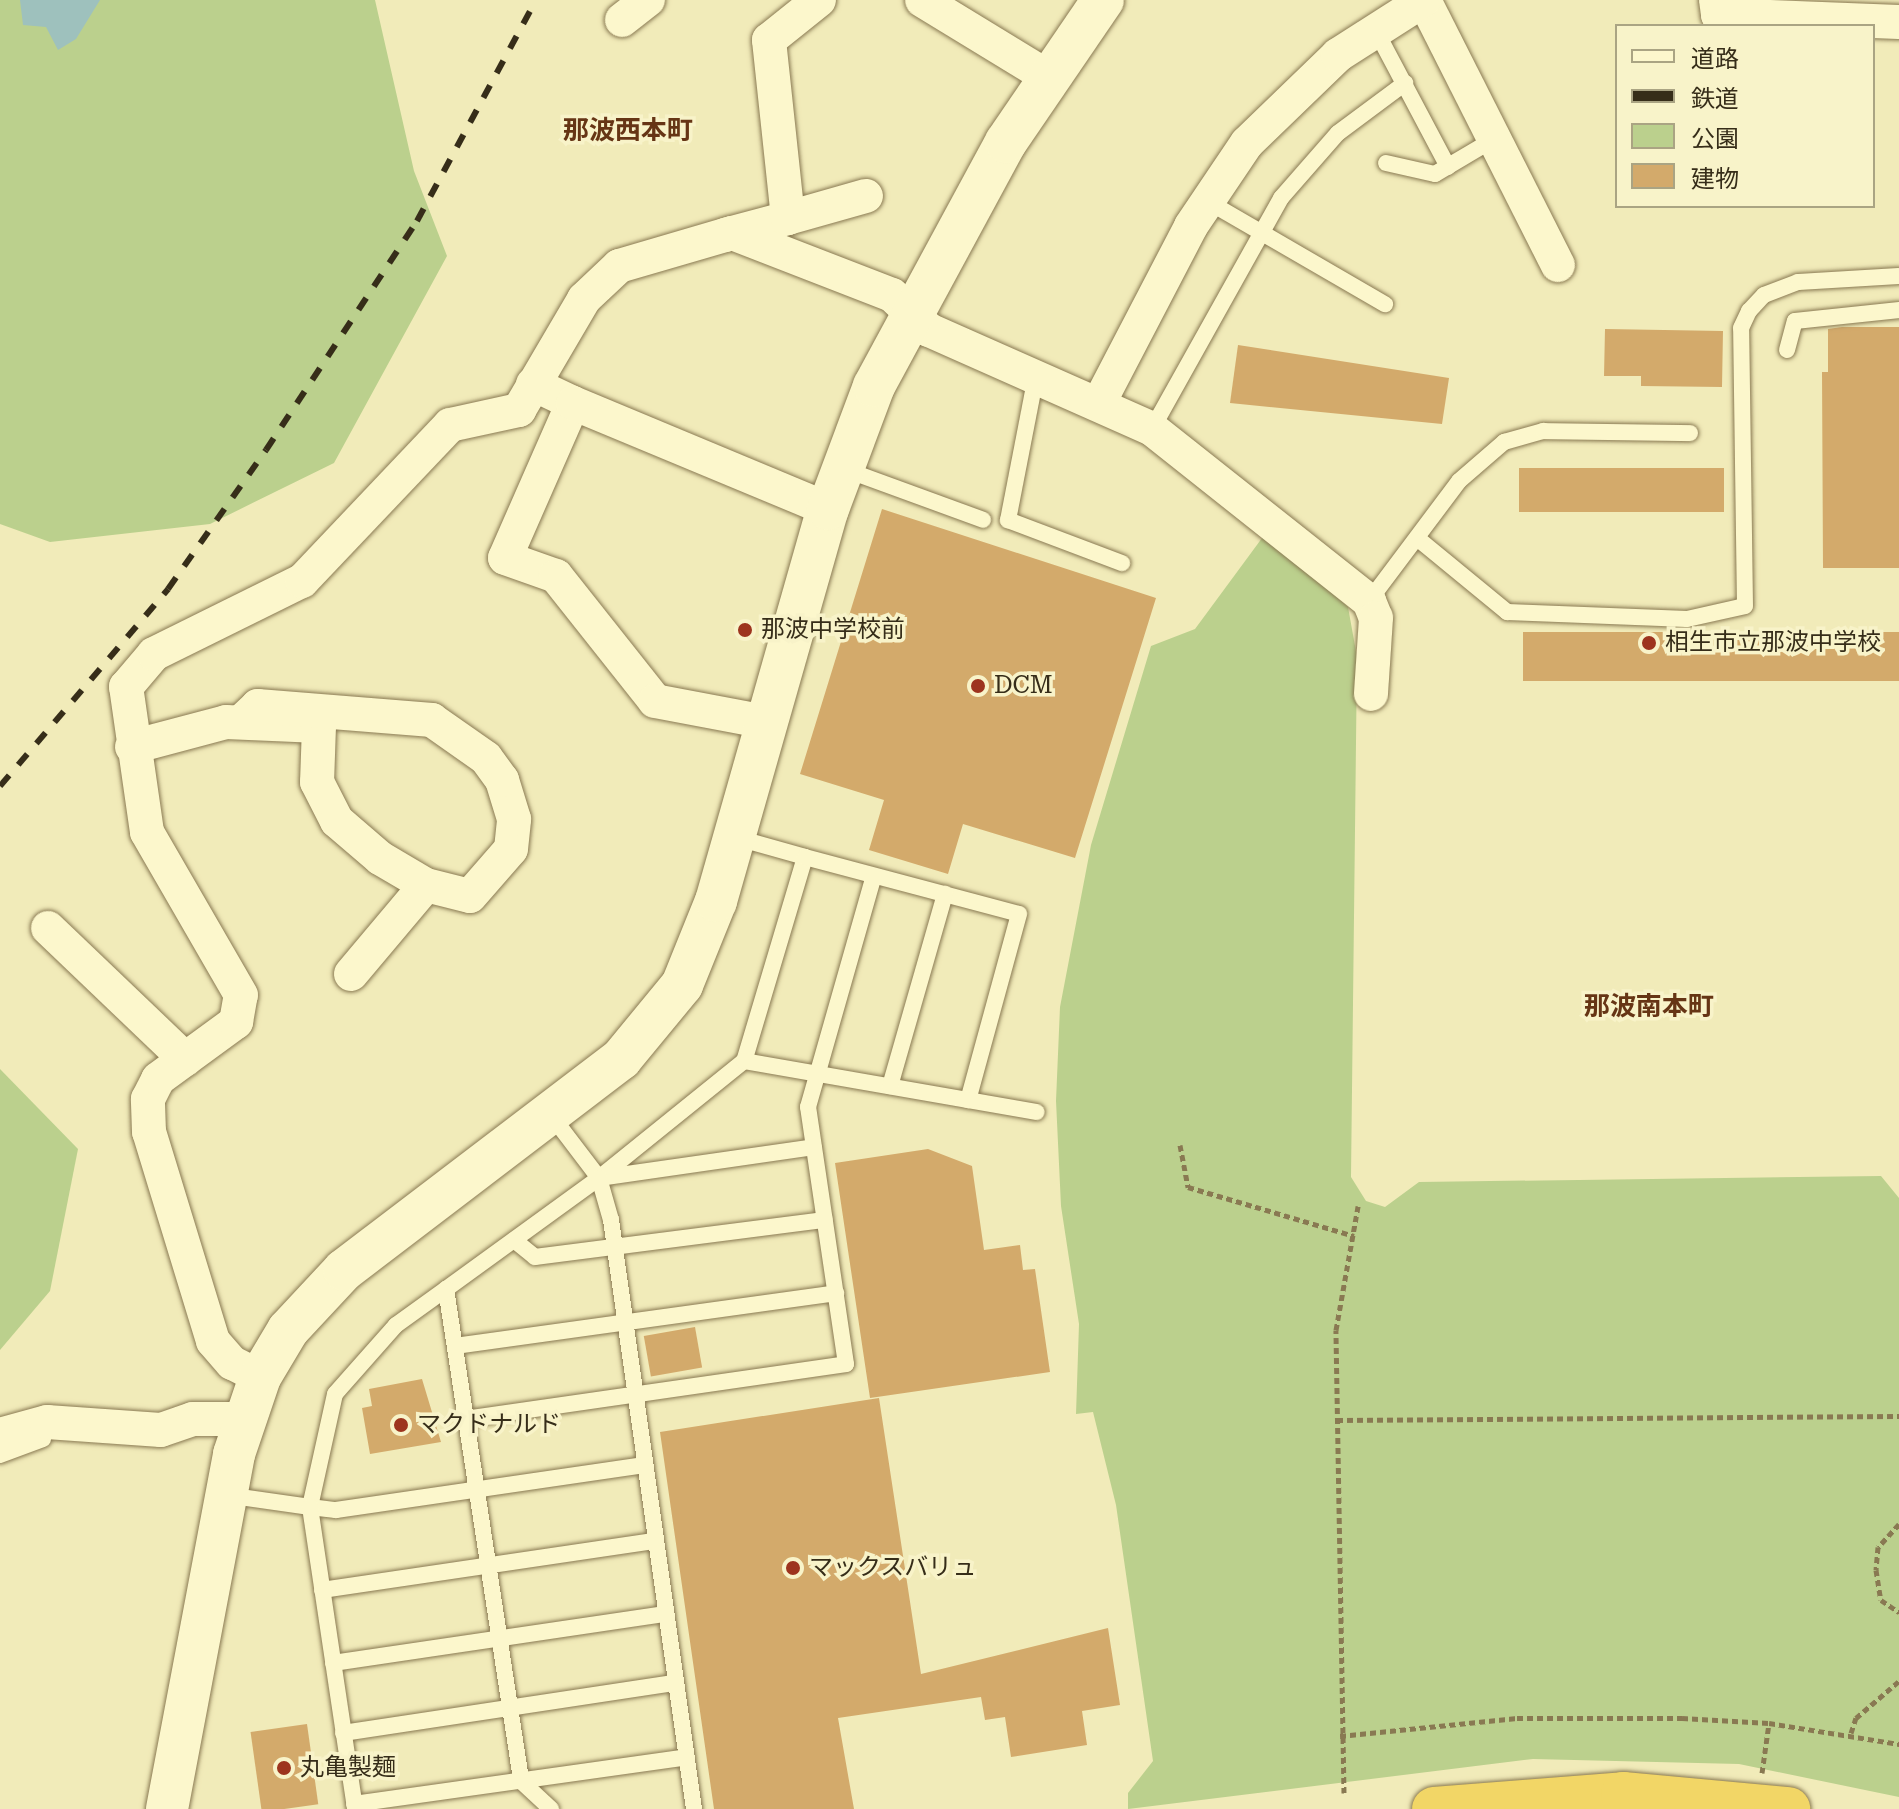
<!DOCTYPE html>
<meta charset="utf-8">
<style>
body{margin:0}
#map{position:relative;width:1899px;height:1809px;overflow:hidden;background:#f1ebb9;font-family:"Roboto Serif","Noto Sans JP",serif}
div>[style]{position:absolute}
.green>*{inset:0;background:#bbd08d}
.water>*{inset:0;background:#9ec1bd}
.building>*{inset:0;background:#d3aa6b;transform-origin:0 0}
.path>*{height:5px;margin-top:-2.5px;transform-origin:0;background:repeating-linear-gradient(90deg,#897952 0 6px,transparent 0 10px)}
.roads{filter:drop-shadow(0 0 2px #897952) drop-shadow(0 0 2px #897952)}
.service>*{height:16px;margin:-8px;padding:0 8px;transform-origin:8px;border-radius:8px;background:#fcf7cc}
.minor>*{height:34px;margin:-17px;padding:0 17px;transform-origin:17px;border-radius:17px;background:#fcf7cc}
.tertiary>*{height:42px;margin:-21px;padding:0 21px;transform-origin:21px;border-radius:21px;background:#fcf7cc}
.trunk>*{height:44px;margin:-22px;padding:0 22px;transform-origin:22px;border-radius:22px;background:#f2d666}
.rail>*{height:6px;margin-top:-3px;transform-origin:0;background:repeating-linear-gradient(90deg,#362d19 0 14px,transparent 0 28px)}
.dots>*{width:22px;height:22px;translate:-50% -50%;box-sizing:border-box;border:4px solid #f8f3c9;border-radius:50%}
span{translate:-50% -50%;white-space:nowrap;text-align:center;line-height:1.15;-webkit-text-stroke:7px #f8f3c9;paint-order:stroke}
.poi-label{font-size:24px;color:#362d19}
.left{translate:0 -50%;text-align:left}
.neighbourhood-label{font-size:26px;color:#663515;font-weight:700}
.legend{position:absolute;left:1615px;top:24px;width:260px;height:184px;box-sizing:border-box;background:#f8f3c9;border:2px solid #aaa483;margin:0;padding:10px 14px;list-style:none;font-size:24px;color:#362d19}
.legend li{display:flex;align-items:center;gap:16px;height:40px}
.legend b{width:40px;border:2px solid #aaa483}
</style>
<div id="map">
<div class="green">
<i style="clip-path:polygon(0 0,375px 0,414px 171px,447px 256px,334px 463px,210px 524px,50px 542px,0 524px)"></i>
<i style="clip-path:polygon(1265px 534px,1348px 607px,1357px 657px,1351px 1177px,1366px 1201px,1385px 1207px,1419px 1182px,1881px 1176px,1899px 1198px,1899px 1797px,1739px 1764px,1533px 1759px,1128px 1809px,1128px 1793px,1153px 1761px,1116px 1505px,1093px 1412px,1076px 1414px,1079px 1324px,1061px 1206px,1056px 1101px,1060px 1007px,1091px 845px,1151px 646px,1195px 629px)"></i>
<i style="clip-path:polygon(0 1069px,78px 1149px,50px 1291px,0 1350px)"></i>
</div>
<div class="water">
<i style="clip-path:polygon(20px 0,100px 0,76px 39px,58px 50px,46px 27px,23px 25px)"></i>
</div>
<div class="building">
<i style="clip-path:polygon(1842px 327px,1899px 327px,1899px 568px,1823px 568px,1822px 372px,1828px 372px,1828px 329px)"></i>
<i style="clip-path:polygon(1605px 329px,1723px 331px,1722px 387px,1641px 386px,1641px 376px,1604px 376px)"></i>
<i style="clip-path:polygon(1238px 345px,1449px 378px,1442px 424px,1230px 403px)"></i>
<i style="left:1724px;top:468px;width:44px;height:205px;rotate:90deg"></i>
<i style="clip-path:polygon(882px 509px,1156px 598px,1075px 858px,963px 824px,948px 874px,869px 850px,884px 800px,800px 774px)"></i>
<i style="left:1899px;top:632px;width:49px;height:376px;rotate:90deg"></i>
<i style="clip-path:polygon(928px 1149px,972px 1166px,984px 1250px,1020px 1245px,1023px 1270px,1035px 1269px,1050px 1372px,870px 1398px,835px 1163px)"></i>
<i style="left:695px;top:1327px;width:41px;height:52px;rotate:80deg"></i>
<i style="clip-path:polygon(422px 1379px,441px 1442px,370px 1454px,362px 1408px,372px 1406px,369px 1389px)"></i>
<i style="clip-path:polygon(879px 1398px,921px 1674px,1108px 1628px,1120px 1705px,1082px 1711px,1087px 1745px,1011px 1757px,1005px 1717px,985px 1720px,981px 1697px,838px 1718px,854px 1809px,714px 1809px,660px 1432px)"></i>
<i style="left:307px;top:1724px;width:81px;height:57px;rotate:82deg"></i>
</div>
<div class="path">
<i style="left:1180px;top:1145px;width:43px;rotate:79.2deg"></i>
<i style="left:1188px;top:1187px;width:173px;rotate:16.4deg"></i>
<i style="left:1337px;top:1420px;width:562px;rotate:-0.41deg"></i>
<i style="left:1899px;top:1524px;width:31px;rotate:132deg"></i>
<i style="left:1878px;top:1547px;width:23px;rotate:95deg"></i>
<i style="left:1876px;top:1570px;width:30px;rotate:81deg"></i>
<i style="left:1881px;top:1600px;width:22px;rotate:34deg"></i>
<i style="left:1851px;top:1733px;width:16px;rotate:-72deg"></i>
<i style="left:1856px;top:1718px;width:57px;rotate:-40.7deg"></i>
<i style="left:1340px;top:1736px;width:178px;rotate:-5.8deg"></i>
<i style="left:1517px;top:1718px;width:165px"></i>
<i style="left:1682px;top:1718px;width:87px;rotate:3.3deg"></i>
<i style="left:1769px;top:1723px;width:132px;rotate:9.2deg"></i>
<i style="left:1762px;top:1773px;width:50px;rotate:-82deg"></i>
<i style="left:1344px;top:1793px;width:463px;rotate:-91deg"></i>
<i style="left:1336px;top:1330px;width:126px;rotate:-79.9deg"></i>
</div>
<div class="roads">
<div class="service">
<i style="left:1375px;top:29px;width:156px;rotate:62.1deg"></i>
<i style="left:1386px;top:163px;width:50px;rotate:12.7deg"></i>
<i style="left:1435px;top:174px;width:69px;rotate:-30.7deg"></i>
<i style="left:1207px;top:201px;width:206px;rotate:30.1deg"></i>
<i style="left:1787px;top:350px;width:30px;rotate:-75deg"></i>
<i style="left:1795px;top:321px;width:105px;rotate:-6deg"></i>
<i style="left:1036px;top:376px;width:147px;rotate:101deg"></i>
<i style="left:1008px;top:520px;width:122px;rotate:20.7deg"></i>
<i style="left:1152px;top:429px;width:265px;rotate:-60.8deg"></i>
<i style="left:1281px;top:198px;width:86px;rotate:-48.8deg"></i>
<i style="left:1338px;top:133px;width:84px;rotate:-36.7deg"></i>
<i style="left:844px;top:469px;width:148px;rotate:20.1deg"></i>
<i style="left:1417px;top:538px;width:117px;rotate:39.4deg"></i>
<i style="left:1507px;top:612px;width:180px;rotate:2.2deg"></i>
<i style="left:1687px;top:619px;width:59px;rotate:-12.6deg"></i>
<i style="left:1745px;top:606px;width:278px;rotate:-90.8deg"></i>
<i style="left:1741px;top:328px;width:19px;rotate:-65deg"></i>
<i style="left:1749px;top:311px;width:22px;rotate:-47deg"></i>
<i style="left:1764px;top:295px;width:36px;rotate:-21deg"></i>
<i style="left:1798px;top:282px;width:101px;rotate:-3.4deg"></i>
<i style="left:1369px;top:601px;width:150px;rotate:-53.1deg"></i>
<i style="left:1459px;top:481px;width:60px;rotate:-40.9deg"></i>
<i style="left:1504px;top:442px;width:41px;rotate:-15.8deg"></i>
<i style="left:1543px;top:431px;width:147px;rotate:0.8deg"></i>
<i style="left:734px;top:837px;width:74px;rotate:15.7deg"></i>
<i style="left:805px;top:857px;width:213px;rotate:106.6deg"></i>
<i style="left:744px;top:1061px;width:186px;rotate:141.1deg"></i>
<i style="left:599px;top:1178px;width:217px;rotate:-8.2deg"></i>
<i style="left:805px;top:857px;width:221px;rotate:14.9deg"></i>
<i style="left:1019px;top:914px;width:193px;rotate:105.3deg"></i>
<i style="left:744px;top:1061px;width:297px;rotate:9.9deg"></i>
<i style="left:890px;top:1086px;width:200px;rotate:-74deg"></i>
<i style="left:551px;top:1115px;width:79px;rotate:52.7deg"></i>
<i style="left:599px;top:1178px;width:189px;rotate:144deg"></i>
<i style="left:446px;top:1289px;width:498px;rotate:81.3deg"></i>
<i style="left:521px;top:1781px;width:41px;rotate:43deg"></i>
<i style="left:599px;top:1178px;width:44px;rotate:74.1deg"></i>
<i style="left:611px;top:1220px;width:595px;rotate:81.98deg"></i>
<i style="left:514px;top:1240px;width:27px;rotate:39deg"></i>
<i style="left:535px;top:1257px;width:292px;rotate:-7.3deg"></i>
<i style="left:446px;top:1289px;width:62px;rotate:144.2deg"></i>
<i style="left:396px;top:1325px;width:92px;rotate:131.5deg"></i>
<i style="left:335px;top:1394px;width:116px;rotate:102.5deg"></i>
<i style="left:310px;top:1507px;width:26px;rotate:7deg"></i>
<i style="left:336px;top:1510px;width:310px;rotate:-8.3deg"></i>
<i style="left:455px;top:1346px;width:385px;rotate:-7.9deg"></i>
<i style="left:465px;top:1419px;width:385px;rotate:-8.2deg"></i>
<i style="left:846px;top:1364px;width:260px;rotate:-98.4deg"></i>
<i style="left:808px;top:1107px;width:240px;rotate:-74.1deg"></i>
<i style="left:0;top:1455px;width:46px;rotate:-20.4deg"></i>
<i style="left:226px;top:1495px;width:85px;rotate:8.1deg"></i>
<i style="left:310px;top:1507px;width:305px;rotate:81.5deg"></i>
<i style="left:322px;top:1590px;width:337px;rotate:-8.4deg"></i>
<i style="left:333px;top:1663px;width:336px;rotate:-8.4deg"></i>
<i style="left:343px;top:1733px;width:336px;rotate:-8.6deg"></i>
<i style="left:354px;top:1804px;width:336px;rotate:-8deg"></i>
</div>
<div class="minor">
<i style="left:922px;top:0;width:148px;rotate:31.4deg"></i>
<i style="left:1424px;top:0;width:297px;rotate:63.2deg"></i>
<i style="left:1716px;top:0;width:15px;rotate:82deg"></i>
<i style="left:1718px;top:15px;width:181px;rotate:2.2deg"></i>
<i style="left:622px;top:20px;width:33px;rotate:-38deg"></i>
<i style="left:788px;top:218px;width:81px;rotate:-15.8deg"></i>
<i style="left:725px;top:235px;width:65px;rotate:-15.1deg"></i>
<i style="left:788px;top:218px;width:179px;rotate:-96.1deg"></i>
<i style="left:769px;top:40px;width:64px;rotate:-38.7deg"></i>
<i style="left:533px;top:384px;width:44px;rotate:25.4deg"></i>
<i style="left:573px;top:403px;width:169px;rotate:113.7deg"></i>
<i style="left:505px;top:558px;width:54px;rotate:19.4deg"></i>
<i style="left:556px;top:576px;width:159px;rotate:51.6deg"></i>
<i style="left:655px;top:701px;width:113px;rotate:10.7deg"></i>
<i style="left:573px;top:403px;width:276px;rotate:22.6deg"></i>
<i style="left:1099px;top:403px;width:199px;rotate:-62.5deg"></i>
<i style="left:1191px;top:226px;width:100px;rotate:-56deg"></i>
<i style="left:1247px;top:143px;width:127px;rotate:-44deg"></i>
<i style="left:1338px;top:55px;width:102px;rotate:-32.6deg"></i>
<i style="left:132px;top:747px;width:97px;rotate:-14.9deg"></i>
<i style="left:226px;top:722px;width:93px;rotate:2.5deg"></i>
<i style="left:319px;top:726px;width:56px;rotate:92deg"></i>
<i style="left:317px;top:782px;width:44px;rotate:62.9deg"></i>
<i style="left:337px;top:821px;width:57px;rotate:40.7deg"></i>
<i style="left:380px;top:858px;width:53px;rotate:30.4deg"></i>
<i style="left:426px;top:885px;width:45px;rotate:14deg"></i>
<i style="left:470px;top:896px;width:62px;rotate:-48.9deg"></i>
<i style="left:511px;top:849px;width:30px;rotate:-84deg"></i>
<i style="left:514px;top:819px;width:41px;rotate:-107.1deg"></i>
<i style="left:502px;top:780px;width:27px;rotate:-126deg"></i>
<i style="left:486px;top:758px;width:66px;rotate:-144.9deg"></i>
<i style="left:432px;top:720px;width:175px;rotate:-175.4deg"></i>
<i style="left:258px;top:706px;width:23px;rotate:137deg"></i>
<i style="left:48px;top:928px;width:190px;rotate:43.7deg"></i>
<i style="left:351px;top:974px;width:116px;rotate:-49.9deg"></i>
<i style="left:260px;top:1377px;width:31px;rotate:-153deg"></i>
<i style="left:232px;top:1363px;width:29px;rotate:-131deg"></i>
<i style="left:213px;top:1341px;width:219px;rotate:-107deg"></i>
<i style="left:149px;top:1132px;width:33px;rotate:-92deg"></i>
<i style="left:148px;top:1099px;width:22px;rotate:-63deg"></i>
<i style="left:158px;top:1079px;width:97px;rotate:-36.2deg"></i>
<i style="left:236px;top:1022px;width:27px;rotate:-80deg"></i>
<i style="left:241px;top:995px;width:188px;rotate:-120deg"></i>
<i style="left:147px;top:832px;width:147px;rotate:-98.2deg"></i>
<i style="left:126px;top:687px;width:43px;rotate:-49.7deg"></i>
<i style="left:154px;top:654px;width:165px;rotate:-26.3deg"></i>
<i style="left:302px;top:581px;width:215px;rotate:-46.5deg"></i>
<i style="left:450px;top:425px;width:71px;rotate:-12.3deg"></i>
<i style="left:519px;top:410px;width:129px;rotate:-59.6deg"></i>
<i style="left:584px;top:299px;width:48px;rotate:-43.3deg"></i>
<i style="left:619px;top:266px;width:118px;rotate:-16.3deg"></i>
<i style="left:732px;top:233px;width:172px;rotate:21.2deg"></i>
<i style="left:892px;top:295px;width:51px;rotate:43.4deg"></i>
<i style="left:929px;top:330px;width:244px;rotate:23.9deg"></i>
<i style="left:1152px;top:429px;width:277px;rotate:38.4deg"></i>
<i style="left:1369px;top:601px;width:18px;rotate:68deg"></i>
<i style="left:1376px;top:618px;width:76px;rotate:93.8deg"></i>
<i style="left:0;top:1435px;width:49px;rotate:-15.5deg"></i>
<i style="left:47px;top:1422px;width:114px;rotate:4deg"></i>
<i style="left:161px;top:1430px;width:34px;rotate:-19deg"></i>
<i style="left:193px;top:1419px;width:50px"></i>
</div>
<div class="tertiary">
<i style="left:167px;top:1809px;width:361px;rotate:-79.3deg"></i>
<i style="left:234px;top:1454px;width:81px;rotate:-71.3deg"></i>
<i style="left:260px;top:1377px;width:55px;rotate:-59.2deg"></i>
<i style="left:288px;top:1330px;width:82px;rotate:-47deg"></i>
<i style="left:344px;top:1270px;width:348px;rotate:-37.3deg"></i>
<i style="left:621px;top:1059px;width:96px;rotate:-50.5deg"></i>
<i style="left:682px;top:985px;width:91px;rotate:-68deg"></i>
<i style="left:716px;top:901px;width:408px;rotate:-74.1deg"></i>
<i style="left:828px;top:509px;width:131px;rotate:-69.5deg"></i>
<i style="left:874px;top:386px;width:277px;rotate:-61.6deg"></i>
<i style="left:1006px;top:142px;width:172px;rotate:-55.7deg"></i>
</div>
<div class="trunk">
<i style="left:1434px;top:1809px;width:190px;rotate:-4.5deg"></i>
<i style="left:1623px;top:1794px;width:166px;rotate:5.2deg"></i>
</div>
</div>
<div class="rail">
<i style="left:0;top:786px;width:259px;rotate:-49.5deg"></i>
<i style="left:168px;top:589px;width:170px;rotate:-54.8deg"></i>
<i style="left:266px;top:450px;width:274px;rotate:-56.6deg"></i>
<i style="left:417px;top:221px;width:251px;rotate:-61.7deg"></i>
</div>
<div class="dots">
<i style="left:745px;top:630px;background:#9d341e"></i>
<i style="left:1649px;top:643px;background:#9d341e"></i>
<i style="left:978px;top:686px;background:#9d341e"></i>
<i style="left:401px;top:1425px;background:#9d341e"></i>
<i style="left:793px;top:1568px;background:#9d341e"></i>
<i style="left:284px;top:1768px;background:#9d341e"></i>
</div>
<div class="poi-label">
<span class="left" style="left:761px;top:630px">那波中学校前</span>
<span class="left" style="left:1665px;top:643px">相生市立那波中学校</span>
<span class="left" style="left:994px;top:686px">DCM</span>
<span class="left" style="left:417px;top:1425px">マクドナルド</span>
<span class="left" style="left:809px;top:1568px">マックスバリュ</span>
<span class="left" style="left:300px;top:1768px">丸亀製麺</span>
</div>
<div class="neighbourhood-label">
<span style="left:628px;top:131px">那波西本町</span>
<span style="left:1649px;top:1007px">那波南本町</span>
</div>
<ul class="legend">
<li><b style="height:10px;background:#fcf7cc"></b>道路</li>
<li><b style="height:10px;background:#362d19"></b>鉄道</li>
<li><b style="height:22px;background:#bbd08d"></b>公園</li>
<li><b style="height:22px;background:#d3aa6b"></b>建物</li>
</ul>
</div>
